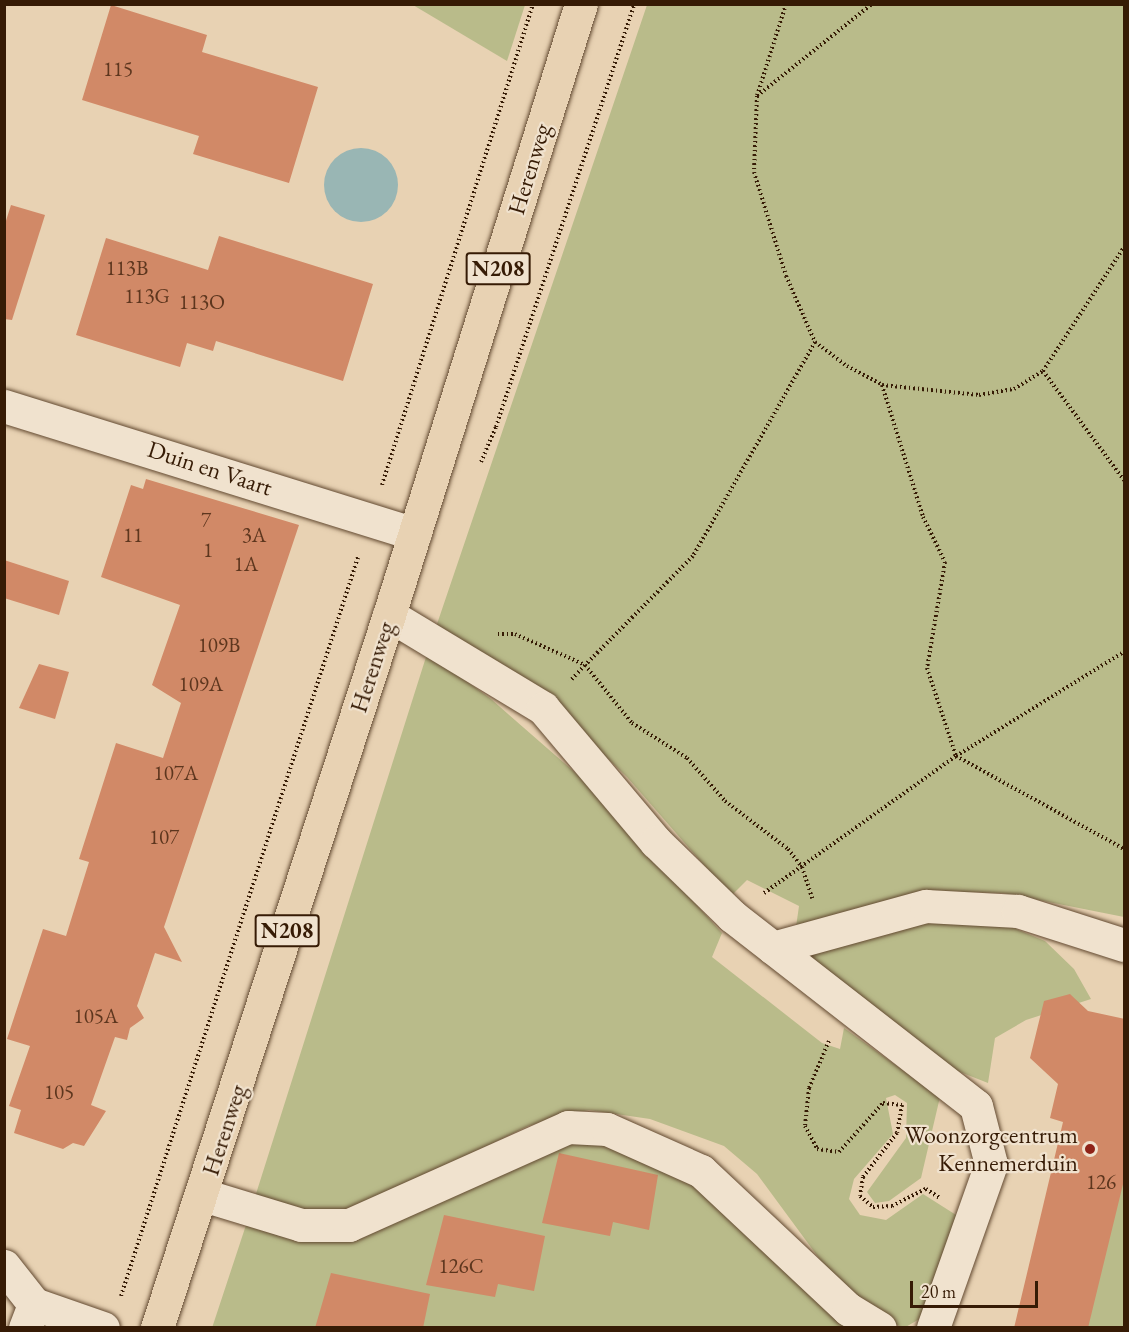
<!DOCTYPE html>
<style>
body{margin:0}
#map{position:relative;width:1129px;height:1332px;overflow:hidden;background:#e8d2b3;font-family:"EB Garamond",serif}
div>[style]{position:absolute}
.green>*{inset:0;background:#b9bb8a}
.water>*{inset:0;background:#99b6b4}
.round{border-radius:50%}
.building>*{inset:0;background:#d18967}
.path>*{height:4px;margin-top:-2px;transform-origin:0;background:repeating-linear-gradient(90deg,#361b05 0 1.5px,transparent 0 4.5px)}
.roads{filter:drop-shadow(0 0 2px #624930) drop-shadow(0 0 2px #624930)}
.minor>*{height:33px;margin:-16.5px;padding:0 16.5px;transform-origin:16.5px;border-radius:16.5px;background:#f0e2ce}
.major>*{height:33px;margin:-16.5px;padding:0 16.5px;transform-origin:16.5px;border-radius:16.5px;background:#e8d2b3}
.dots>*{width:16px;height:16px;translate:-50% -50%;box-sizing:border-box;border:3px solid #f0e2ce;border-radius:50%}
span{translate:-50% -50%;white-space:nowrap;text-align:center;line-height:1.15;-webkit-text-stroke:4.5px #f0e2ce;paint-order:stroke}
.number-label{font-size:21px;color:#5d361e}
.number-label span{-webkit-text-stroke-width:0}
.shield-label span{padding:2px 4px;background:#f0e2ce;border:2px solid;border-radius:4px;-webkit-text-stroke-width:0}
.shield-label{font-size:22px;color:#361b05;font-weight:700}
.street-label{font-size:24px;color:#361b05}
.poi-label{font-size:24px;color:#361b05}
.right{translate:-100% -50%;text-align:right}
.frame{position:absolute;inset:0;border:6px solid #361b05;pointer-events:none}
.scale{position:absolute;left:910px;top:1281px;width:128px;height:27px;box-sizing:border-box;border:3px solid #361b05;border-top:0;padding-left:8px;font-size:18px;line-height:21px;white-space:nowrap;color:#361b05;-webkit-text-stroke:4px #f0e2ce;paint-order:stroke}
</style>
<div id="map">
<div class="green">
<i style="clip-path:polygon(413px 5px,525px 5px,507px 61px)"></i>
<i style="clip-path:polygon(647px 5px,1124px 5px,1124px 917px,1003px 893px,924px 891px,796px 927px,799px 906px,747px 880px,731px 896px,627px 777px,551px 704px,436px 627px)"></i>
<i style="clip-path:polygon(426px 657px,444px 665px,491px 699px,587px 783px,722px 933px,712px 957px,822px 1043px,840px 1049px,844px 1028px,940px 1097px,921px 1178px,889px 1201px,875px 1203px,867px 1192px,906px 1138px,907px 1103px,895px 1095px,886px 1098px,893px 1134px,854px 1179px,849px 1199px,860px 1215px,886px 1220px,923px 1194px,964px 1220px,928px 1314px,904px 1328px,870px 1313px,838px 1284px,757px 1174px,724px 1146px,650px 1119px,589px 1110px,565px 1115px,528px 1126px,364px 1205px,322px 1214px,255px 1197px)"></i>
<i style="clip-path:polygon(985px 916px,1045px 941px,1074px 969px,1091px 999px,1026px 1020px,995px 1038px,988px 1083px,955px 1070px,799px 952px,895px 921px)"></i>
<i style="clip-path:polygon(582px 1140px,634px 1150px,712px 1190px,859px 1328px,212px 1328px,246px 1225px,289px 1230px,527px 1152px)"></i>
<i style="clip-path:polygon(1124px 1176px,1124px 1327px,1068px 1328px)"></i>
</div>
<div class="water">
<i class="round" style="left:324px;top:148px;width:74px;height:74px"></i>
</div>
<div class="building">
<i style="clip-path:polygon(111px 5px,207px 35px,202px 52px,318px 87px,289px 183px,193px 154px,199px 136px,82px 100px)"></i>
<i style="clip-path:polygon(11px 205px,45px 215px,12px 320px,4px 319px,4px 227px)"></i>
<i style="clip-path:polygon(219px 236px,373px 284px,343px 381px,216px 341px,213px 351px,187px 343px,180px 367px,76px 335px,106px 238px,208px 270px)"></i>
<i style="clip-path:polygon(146px 479px,299px 525px,164px 927px,182px 962px,155px 953px,137px 1006px,144px 1018px,130px 1028px,127px 1040px,115px 1037px,91px 1105px,106px 1111px,84px 1146px,73px 1143px,63px 1149px,14px 1133px,21px 1110px,9px 1106px,30px 1046px,7px 1039px,43px 929px,66px 936px,89px 862px,79px 859px,116px 743px,163px 758px,181px 703px,152px 685px,180px 605px,101px 577px,131px 485px,143px 489px)"></i>
<i style="clip-path:polygon(4px 560px,69px 581px,59px 615px,4px 598px)"></i>
<i style="clip-path:polygon(39px 664px,69px 672px,55px 719px,19px 708px)"></i>
<i style="clip-path:polygon(1070px 994px,1088px 1011px,1125px 1019px,1125px 1176px,1088px 1328px,1014px 1328px,1063px 1122px,1050px 1118px,1058px 1084px,1030px 1058px,1044px 1001px)"></i>
<i style="clip-path:polygon(559px 1153px,658px 1175px,649px 1230px,613px 1222px,610px 1236px,542px 1223px)"></i>
<i style="clip-path:polygon(444px 1215px,545px 1236px,534px 1291px,498px 1284px,495px 1297px,426px 1285px)"></i>
<i style="clip-path:polygon(331px 1273px,430px 1294px,423px 1328px,315px 1328px)"></i>
</div>
<div class="path">
<i style="left:786px;top:4px;width:96px;rotate:107.5deg"></i>
<i style="left:757px;top:96px;width:147px;rotate:-38.7deg"></i>
<i style="left:757px;top:96px;width:76px;rotate:92.3deg"></i>
<i style="left:754px;top:172px;width:109px;rotate:72.9deg"></i>
<i style="left:786px;top:276px;width:72px;rotate:66.3deg"></i>
<i style="left:815px;top:342px;width:246px;rotate:119.7deg"></i>
<i style="left:693px;top:556px;width:153px;rotate:134.7deg"></i>
<i style="left:585px;top:665px;width:75px;rotate:51deg"></i>
<i style="left:632px;top:723px;width:65px;rotate:32.5deg"></i>
<i style="left:687px;top:758px;width:57px;rotate:48.5deg"></i>
<i style="left:725px;top:801px;width:79px;rotate:37.3deg"></i>
<i style="left:788px;top:849px;width:23px;rotate:52deg"></i>
<i style="left:802px;top:867px;width:33px;rotate:72deg"></i>
<i style="left:815px;top:342px;width:40px;rotate:37deg"></i>
<i style="left:847px;top:366px;width:40px;rotate:28deg"></i>
<i style="left:882px;top:385px;width:98px;rotate:5.9deg"></i>
<i style="left:979px;top:395px;width:36px;rotate:-10deg"></i>
<i style="left:1014px;top:389px;width:34px;rotate:-32deg"></i>
<i style="left:1043px;top:371px;width:148px;rotate:-56.8deg"></i>
<i style="left:1043px;top:371px;width:136px;rotate:53.4deg"></i>
<i style="left:882px;top:385px;width:138px;rotate:72.7deg"></i>
<i style="left:923px;top:517px;width:50px;rotate:63.9deg"></i>
<i style="left:945px;top:562px;width:108px;rotate:99.6deg"></i>
<i style="left:927px;top:668px;width:93px;rotate:71.8deg"></i>
<i style="left:956px;top:756px;width:198px;rotate:-31.8deg"></i>
<i style="left:481px;top:462px;width:38px;rotate:-67deg"></i>
<i style="left:496px;top:427px;width:445px;rotate:-71.9deg"></i>
<i style="left:382px;top:485px;width:504px;rotate:-72.57deg"></i>
<i style="left:498px;top:634px;width:17px"></i>
<i style="left:515px;top:634px;width:77px;rotate:23.9deg"></i>
<i style="left:585px;top:665px;width:22px;rotate:133deg"></i>
<i style="left:764px;top:893px;width:236px;rotate:-35.5deg"></i>
<i style="left:956px;top:756px;width:192px;rotate:29deg"></i>
<i style="left:829px;top:1041px;width:51px;rotate:113.1deg"></i>
<i style="left:809px;top:1088px;width:38px;rotate:96deg"></i>
<i style="left:805px;top:1126px;width:26px;rotate:62deg"></i>
<i style="left:817px;top:1149px;width:22px;rotate:8deg"></i>
<i style="left:839px;top:1152px;width:66px;rotate:-48.1deg"></i>
<i style="left:883px;top:1103px;width:19px;rotate:6deg"></i>
<i style="left:902px;top:1105px;width:28px;rotate:100deg"></i>
<i style="left:897px;top:1133px;width:56px;rotate:127.7deg"></i>
<i style="left:863px;top:1177px;width:19px;rotate:99deg"></i>
<i style="left:860px;top:1196px;width:17px;rotate:40deg"></i>
<i style="left:873px;top:1207px;width:19px;rotate:-3deg"></i>
<i style="left:892px;top:1206px;width:38px;rotate:-27deg"></i>
<i style="left:926px;top:1189px;width:17px;rotate:33deg"></i>
<i style="left:121px;top:1296px;width:776px;rotate:-72.22deg"></i>
</div>
<div class="roads">
<div class="minor">
<i style="left:4px;top:406px;width:430px;rotate:17.3deg"></i>
<i style="left:389px;top:615px;width:180px;rotate:31.1deg"></i>
<i style="left:543px;top:708px;width:175px;rotate:49.9deg"></i>
<i style="left:656px;top:842px;width:106px;rotate:44.2deg"></i>
<i style="left:732px;top:916px;width:309px;rotate:37.9deg"></i>
<i style="left:976px;top:1106px;width:60px;rotate:75.5deg"></i>
<i style="left:991px;top:1164px;width:174px;rotate:109.5deg"></i>
<i style="left:773px;top:948px;width:159px;rotate:-15.4deg"></i>
<i style="left:926px;top:906px;width:92px;rotate:3.1deg"></i>
<i style="left:1018px;top:911px;width:111px;rotate:17.8deg"></i>
<i style="left:203px;top:1195px;width:102px;rotate:17deg"></i>
<i style="left:301px;top:1225px;width:48px"></i>
<i style="left:349px;top:1225px;width:240px;rotate:-24.1deg"></i>
<i style="left:568px;top:1127px;width:39px;rotate:3deg"></i>
<i style="left:607px;top:1129px;width:103px;rotate:24.1deg"></i>
<i style="left:701px;top:1171px;width:202px;rotate:43.2deg"></i>
<i style="left:848px;top:1309px;width:37px;rotate:31deg"></i>
<i style="left:4px;top:1266px;width:48px;rotate:51.7deg"></i>
<i style="left:25px;top:1328px;width:26px;rotate:-69deg"></i>
<i style="left:34px;top:1304px;width:73px;rotate:19.2deg"></i>
</div>
<div class="major">
<i style="left:157px;top:1328px;width:750px;rotate:-71.98deg"></i>
<i style="left:389px;top:615px;width:640px;rotate:-72.56deg"></i>
</div>
</div>
<div class="dots">
<i style="left:1090px;top:1149px;background:#8f2418"></i>
</div>
<div class="number-label">
<span style="left:118px;top:69px">115</span>
<span style="left:127px;top:268px">113B</span>
<span style="left:147px;top:296px">113G</span>
<span style="left:202px;top:302px">113O</span>
<span style="left:206px;top:520px">7</span>
<span style="left:133px;top:535px">11</span>
<span style="left:254px;top:535px">3A</span>
<span style="left:208px;top:550px">1</span>
<span style="left:246px;top:564px">1A</span>
<span style="left:219px;top:645px">109B</span>
<span style="left:201px;top:684px">109A</span>
<span style="left:176px;top:773px">107A</span>
<span style="left:164px;top:837px">107</span>
<span style="left:96px;top:1016px">105A</span>
<span style="left:59px;top:1092px">105</span>
<span style="left:1101px;top:1182px">126</span>
<span style="left:461px;top:1266px">126C</span>
</div>
<div class="shield-label">
<span style="left:498px;top:269px">N208</span>
<span style="left:287px;top:931px">N208</span>
</div>
<div class="street-label">
<span style="left:529px;top:169px;rotate:-73deg">Herenweg</span>
<span style="left:210px;top:468px;rotate:18deg">Duin en Vaart</span>
<span style="left:372px;top:667px;rotate:-72deg">Herenweg</span>
<span style="left:224px;top:1130px;rotate:-72deg">Herenweg</span>
</div>
<div class="poi-label">
<span class="right" style="left:1078px;top:1149px">Woonzorgcentrum<br>Kennemerduin</span>
</div>
<div class="frame"></div>
<div class="scale">20 m</div>
</div>
